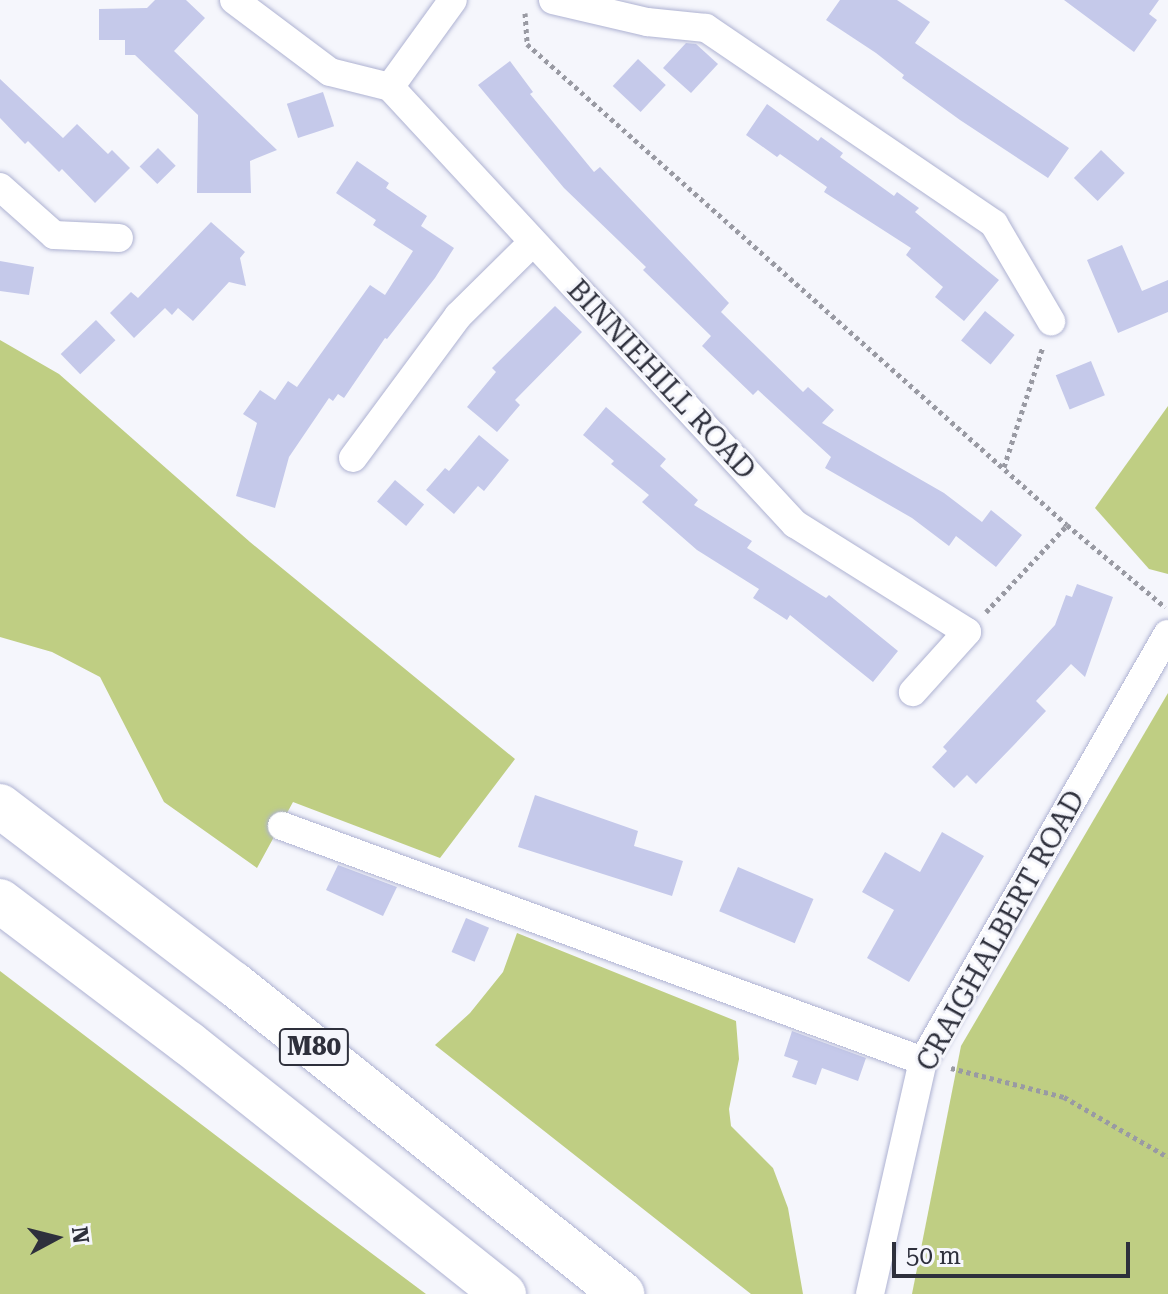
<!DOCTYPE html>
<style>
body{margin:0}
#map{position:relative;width:1168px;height:1294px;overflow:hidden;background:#f5f6fc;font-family:"Roboto Serif",serif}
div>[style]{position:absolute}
.green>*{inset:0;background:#bfce83}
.building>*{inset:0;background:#c5c9ea;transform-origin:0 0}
.path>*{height:5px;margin-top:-2.5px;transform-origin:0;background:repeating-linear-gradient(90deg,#999aa3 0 4px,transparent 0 8px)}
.roads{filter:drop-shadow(0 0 2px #aeb2d2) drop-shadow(0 0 2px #aeb2d2)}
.street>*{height:28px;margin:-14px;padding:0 14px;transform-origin:14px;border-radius:14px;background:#fff}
.highway>*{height:44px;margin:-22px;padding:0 22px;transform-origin:22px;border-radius:22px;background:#fff}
span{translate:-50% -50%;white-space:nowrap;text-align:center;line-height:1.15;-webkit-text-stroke:6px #f5f6fc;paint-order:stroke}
.shield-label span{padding:2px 6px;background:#f5f6fc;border:2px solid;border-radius:6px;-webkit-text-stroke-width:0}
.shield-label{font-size:26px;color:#2e303c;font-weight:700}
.street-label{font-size:28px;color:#2e303c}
.north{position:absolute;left:16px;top:1198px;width:80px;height:80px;-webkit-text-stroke:6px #f5f6fc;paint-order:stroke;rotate:83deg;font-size:22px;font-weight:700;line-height:32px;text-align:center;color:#2e303c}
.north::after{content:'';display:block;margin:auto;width:28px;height:36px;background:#2e303c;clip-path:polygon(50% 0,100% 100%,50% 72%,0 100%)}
.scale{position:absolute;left:892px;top:1242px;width:238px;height:36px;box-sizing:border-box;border:4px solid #2e303c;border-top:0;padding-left:10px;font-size:24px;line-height:28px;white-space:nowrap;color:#2e303c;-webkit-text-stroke:6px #f5f6fc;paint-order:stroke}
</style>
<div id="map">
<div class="green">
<i style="clip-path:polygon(0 340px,59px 374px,250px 542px,515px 759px,440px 858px,293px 802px,257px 868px,164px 802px,100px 677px,52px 652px,0 637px)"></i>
<i style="clip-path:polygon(1168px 406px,1168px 574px,1149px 569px,1095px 508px)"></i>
<i style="clip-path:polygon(1168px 693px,1168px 1294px,912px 1294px,961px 1046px)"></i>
<i style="clip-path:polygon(517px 933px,736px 1021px,739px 1059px,729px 1109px,731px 1126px,773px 1168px,788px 1208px,803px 1294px,751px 1294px,435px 1045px,470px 1013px,503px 972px)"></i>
<i style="clip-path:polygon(0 971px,319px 1214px,426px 1294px,0 1294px)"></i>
</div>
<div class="building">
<i style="clip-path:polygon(155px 0,186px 0,205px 18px,174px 51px,277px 150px,250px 161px,251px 193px,197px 193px,198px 115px,135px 55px,125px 55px,125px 40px,99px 40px,99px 9px,147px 8px)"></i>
<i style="clip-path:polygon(840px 0,897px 0,930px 22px,915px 43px,1069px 148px,1048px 178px,960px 120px,902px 78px,904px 75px,876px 53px,826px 20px)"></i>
<i style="clip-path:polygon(1064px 0,1159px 0,1149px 14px,1157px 20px,1134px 52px)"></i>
<i style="clip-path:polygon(686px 43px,696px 44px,718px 64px,691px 93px,663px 68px)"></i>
<i style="left:638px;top:59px;width:38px;height:37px;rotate:43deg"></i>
<i style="clip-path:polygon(510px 61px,533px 92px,530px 94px,594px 172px,600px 167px,729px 303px,721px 312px,803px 392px,808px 387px,834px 410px,822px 423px,944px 493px,982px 522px,991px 510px,1022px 535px,996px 567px,956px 536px,949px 546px,912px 518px,825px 468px,831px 457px,758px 390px,753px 395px,702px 346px,711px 336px,643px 270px,646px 267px,564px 188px,478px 85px)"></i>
<i style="clip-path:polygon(0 79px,63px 138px,77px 124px,108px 154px,112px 150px,130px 168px,95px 203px,62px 169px,59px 172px,28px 141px,25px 144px,0 118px)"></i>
<i style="left:323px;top:92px;width:36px;height:38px;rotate:72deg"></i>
<i style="clip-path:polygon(767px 104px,818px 141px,821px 137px,843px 153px,840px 157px,894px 196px,897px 192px,919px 208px,915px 212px,999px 280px,964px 321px,935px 297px,943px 287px,906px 255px,911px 248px,824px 192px,827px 187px,780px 154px,777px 157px,746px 135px)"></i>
<i style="left:158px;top:148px;width:25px;height:26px;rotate:45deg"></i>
<i style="left:1101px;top:150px;width:33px;height:39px;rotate:44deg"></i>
<i style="clip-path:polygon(357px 161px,389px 183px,386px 188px,427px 216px,421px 226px,454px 248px,435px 278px,387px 339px,385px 338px,344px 398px,338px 394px,333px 401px,329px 398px,289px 457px,275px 508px,236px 496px,257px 423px,243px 414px,260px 390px,275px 400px,288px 381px,297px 387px,370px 285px,385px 295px,413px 251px,373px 225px,376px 220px,336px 193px)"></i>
<i style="clip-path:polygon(211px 222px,245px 252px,240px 258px,246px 286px,229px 282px,193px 321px,178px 308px,172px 315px,165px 308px,134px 338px,110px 313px,131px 292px,138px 298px)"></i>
<i style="clip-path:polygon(1122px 245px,1142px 291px,1168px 280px,1168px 312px,1118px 333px,1087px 260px)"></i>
<i style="clip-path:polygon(0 261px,34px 267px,29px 295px,0 291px)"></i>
<i style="clip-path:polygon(555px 306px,582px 332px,515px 400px,520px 405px,497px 432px,467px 407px,496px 372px,492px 368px)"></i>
<i style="left:985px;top:311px;width:38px;height:38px;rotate:39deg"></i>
<i style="left:96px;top:320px;width:28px;height:49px;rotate:46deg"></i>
<i style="left:1091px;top:361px;width:37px;height:38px;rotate:68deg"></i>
<i style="clip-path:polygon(606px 407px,666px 459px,660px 466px,698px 500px,694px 505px,752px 541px,747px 548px,826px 598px,829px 595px,898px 651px,873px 682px,790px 615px,787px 620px,753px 598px,759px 589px,697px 550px,642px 502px,649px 495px,611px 464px,614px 461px,583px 435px)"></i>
<i style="clip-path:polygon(479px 435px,509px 460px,484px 491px,478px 486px,454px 514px,426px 490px,445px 468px,449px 471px)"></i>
<i style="left:395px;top:480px;width:38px;height:28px;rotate:40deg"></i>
<i style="clip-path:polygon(1077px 584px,1113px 597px,1085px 677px,1071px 664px,1036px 701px,1046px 711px,1012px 747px,976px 784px,967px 775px,954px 788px,932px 767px,947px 751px,943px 747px,1055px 625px,1066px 595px,1072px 597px)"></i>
<i style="clip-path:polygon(535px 795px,638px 831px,634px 846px,683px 861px,672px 896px,518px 847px)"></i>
<i style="clip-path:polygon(942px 832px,984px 856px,909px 982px,867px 958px,894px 910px,862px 892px,885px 852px,920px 872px)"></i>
<i style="clip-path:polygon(338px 865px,397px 887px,383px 916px,326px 890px)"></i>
<i style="left:738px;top:867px;width:82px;height:48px;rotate:23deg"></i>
<i style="left:466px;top:918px;width:25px;height:37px;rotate:23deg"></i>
<i style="clip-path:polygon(792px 1031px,866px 1058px,858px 1081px,822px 1068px,816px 1085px,792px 1077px,798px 1061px,784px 1056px)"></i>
</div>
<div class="path">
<i style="left:525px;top:13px;width:31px;rotate:86deg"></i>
<i style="left:527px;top:44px;width:723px;rotate:41.69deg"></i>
<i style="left:1067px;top:525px;width:128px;rotate:39.9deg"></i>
<i style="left:1004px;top:467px;width:127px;rotate:-72.1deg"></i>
<i style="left:986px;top:612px;width:119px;rotate:-47deg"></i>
<i style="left:951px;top:1068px;width:117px;rotate:14.4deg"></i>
<i style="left:1064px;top:1097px;width:120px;rotate:30deg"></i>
</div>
<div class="roads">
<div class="street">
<i style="left:234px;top:0;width:120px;rotate:36.9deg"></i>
<i style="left:330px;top:72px;width:62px;rotate:14deg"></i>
<i style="left:390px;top:87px;width:107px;rotate:-54.1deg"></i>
<i style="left:553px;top:0;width:97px;rotate:13.2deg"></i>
<i style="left:647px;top:22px;width:59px;rotate:5.8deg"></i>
<i style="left:706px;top:28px;width:348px;rotate:34.2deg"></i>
<i style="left:994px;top:224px;width:113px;rotate:59.6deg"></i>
<i style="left:390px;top:87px;width:596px;rotate:47.18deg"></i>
<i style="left:795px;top:524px;width:203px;rotate:32.1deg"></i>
<i style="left:967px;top:632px;width:81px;rotate:132deg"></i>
<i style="left:0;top:187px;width:72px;rotate:41.6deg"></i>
<i style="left:54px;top:235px;width:65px;rotate:2.6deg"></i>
<i style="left:353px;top:458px;width:177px;rotate:-53.5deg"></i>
<i style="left:458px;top:316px;width:105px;rotate:-44.6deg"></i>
<i style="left:282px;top:826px;width:683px;rotate:20.13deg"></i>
<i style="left:870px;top:1294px;width:239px;rotate:-77.2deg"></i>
<i style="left:923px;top:1061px;width:492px;rotate:-60.2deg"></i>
</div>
<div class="highway">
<i style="left:0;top:806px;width:294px;rotate:37.3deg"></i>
<i style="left:234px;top:984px;width:497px;rotate:38.6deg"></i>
<i style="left:0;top:901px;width:236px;rotate:37.1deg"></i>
<i style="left:188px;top:1043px;width:404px;rotate:38.5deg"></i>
</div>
</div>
<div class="shield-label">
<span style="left:314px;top:1047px">M80</span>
</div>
<div class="street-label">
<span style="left:661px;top:380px;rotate:47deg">BINNIEHILL ROAD</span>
<span style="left:1001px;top:931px;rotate:-61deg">CRAIGHALBERT ROAD</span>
</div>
<div class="north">N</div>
<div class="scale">50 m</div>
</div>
